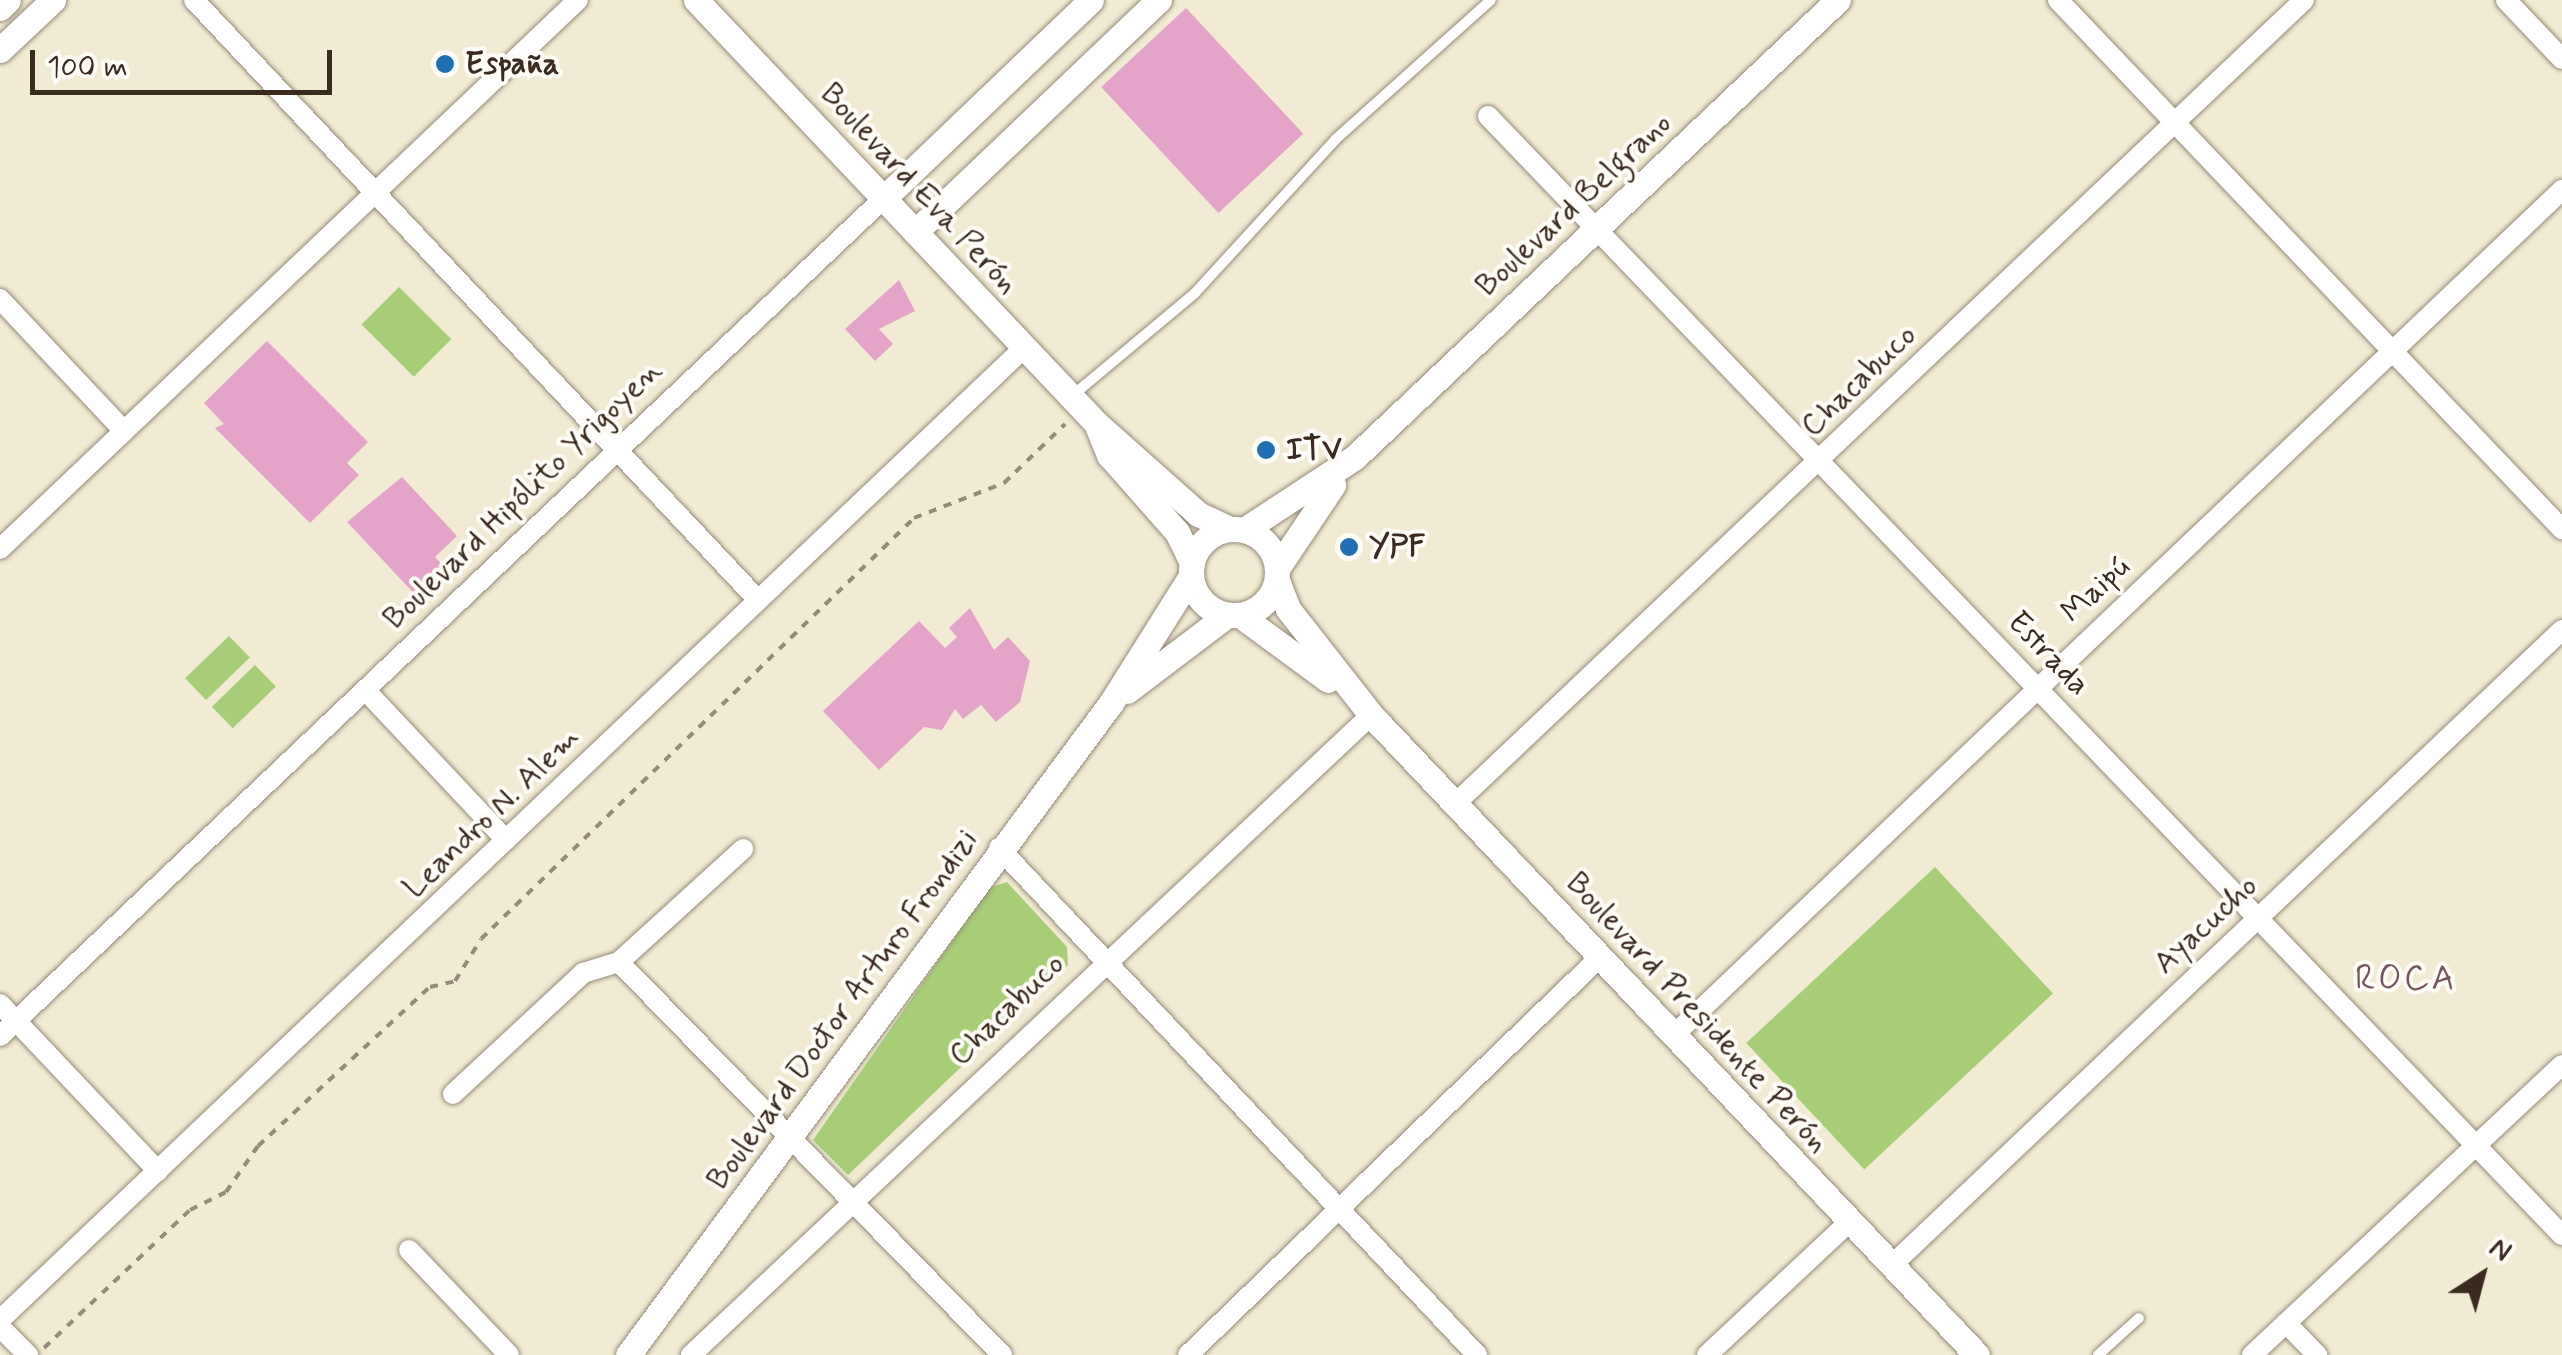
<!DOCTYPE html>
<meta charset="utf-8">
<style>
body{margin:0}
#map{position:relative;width:2562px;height:1355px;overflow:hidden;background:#f1ebd3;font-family:Mynerve,sans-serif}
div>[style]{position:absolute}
.green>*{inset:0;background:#a7cd77;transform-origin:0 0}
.building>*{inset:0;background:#e4a4ca;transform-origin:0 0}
.path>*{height:4px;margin-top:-2px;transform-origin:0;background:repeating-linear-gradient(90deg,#968a78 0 8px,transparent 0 16px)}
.roads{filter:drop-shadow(0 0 2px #968a78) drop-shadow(0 0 2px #968a78)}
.service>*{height:10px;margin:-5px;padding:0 5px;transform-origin:5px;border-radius:5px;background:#fff}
.minor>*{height:20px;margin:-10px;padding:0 10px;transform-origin:10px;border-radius:10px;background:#fff}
.tertiary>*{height:25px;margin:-12.5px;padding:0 12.5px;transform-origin:12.5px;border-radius:12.5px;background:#fff}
.tertiary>.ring{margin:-12.5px;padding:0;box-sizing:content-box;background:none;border:25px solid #fff;border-radius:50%}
.dots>*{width:28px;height:28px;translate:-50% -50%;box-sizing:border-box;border:5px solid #fdfcf7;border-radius:50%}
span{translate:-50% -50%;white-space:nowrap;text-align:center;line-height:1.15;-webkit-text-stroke:8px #fdfcf7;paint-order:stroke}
.poi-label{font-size:32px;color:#3b2a1e;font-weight:700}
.left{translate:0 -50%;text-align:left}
.street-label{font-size:32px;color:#3b2a1e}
.neighbourhood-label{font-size:35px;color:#76555a;letter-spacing:2.5px}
.north{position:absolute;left:2432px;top:1225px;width:100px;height:100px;-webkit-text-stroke:8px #fdfcf7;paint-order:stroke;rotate:36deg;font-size:28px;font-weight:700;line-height:40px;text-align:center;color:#3b2a1e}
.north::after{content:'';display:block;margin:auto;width:35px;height:45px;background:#3b2a1e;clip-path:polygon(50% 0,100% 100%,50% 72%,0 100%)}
.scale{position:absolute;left:30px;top:50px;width:302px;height:45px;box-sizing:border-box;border:5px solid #3b2a1e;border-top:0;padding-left:12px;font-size:30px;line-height:35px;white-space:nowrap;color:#3b2a1e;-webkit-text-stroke:8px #fdfcf7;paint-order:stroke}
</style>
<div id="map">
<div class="green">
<i style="left:399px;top:287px;width:74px;height:53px;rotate:45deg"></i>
<i style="left:229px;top:636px;width:30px;height:61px;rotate:46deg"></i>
<i style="left:255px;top:665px;width:30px;height:60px;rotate:46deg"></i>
<i style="left:1935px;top:867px;width:173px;height:258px;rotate:47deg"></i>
<i style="clip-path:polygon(1007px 882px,1067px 947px,1068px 965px,848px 1175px,813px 1140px,989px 888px)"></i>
</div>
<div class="building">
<i style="left:1186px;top:8px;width:172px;height:116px;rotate:47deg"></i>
<i style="clip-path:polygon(899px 280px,915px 311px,879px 329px,893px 344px,875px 361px,845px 329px)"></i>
<i style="clip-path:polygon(267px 341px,368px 442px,347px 463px,359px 475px,310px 523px,215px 428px,224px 424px,204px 403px)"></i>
<i style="clip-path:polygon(402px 477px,457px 536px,435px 557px,452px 575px,423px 603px,347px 522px)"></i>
<i style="clip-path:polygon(970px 608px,994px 650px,1008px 637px,1030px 661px,1020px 702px,996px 722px,981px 705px,963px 719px,955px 709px,942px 730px,924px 727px,879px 770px,823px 711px,919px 621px,945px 648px,957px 637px,949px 628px)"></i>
</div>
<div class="path">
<i style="left:44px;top:1348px;width:201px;rotate:-43.4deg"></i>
<i style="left:190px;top:1210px;width:40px;rotate:-26.6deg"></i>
<i style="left:226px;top:1192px;width:56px;rotate:-55.2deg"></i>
<i style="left:258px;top:1146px;width:234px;rotate:-42.8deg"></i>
<i style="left:430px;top:987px;width:26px;rotate:-13deg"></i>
<i style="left:455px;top:981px;width:49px;rotate:-58.2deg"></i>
<i style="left:481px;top:939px;width:604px;rotate:-44.19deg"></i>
<i style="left:914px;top:518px;width:97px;rotate:-21.3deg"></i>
<i style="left:1004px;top:483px;width:85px;rotate:-44deg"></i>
</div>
<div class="roads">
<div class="service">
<i style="left:1072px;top:396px;width:160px;rotate:-39.9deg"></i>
<i style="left:1195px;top:293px;width:209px;rotate:-47.5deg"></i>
<i style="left:1336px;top:139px;width:208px;rotate:-41.9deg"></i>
<i style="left:2098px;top:1355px;width:55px;rotate:-42.1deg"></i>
</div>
<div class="minor">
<i style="left:194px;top:0;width:823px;rotate:46.77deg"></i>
<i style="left:2058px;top:0;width:731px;rotate:46.39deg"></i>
<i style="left:2506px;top:0;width:81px;rotate:46.5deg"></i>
<i style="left:1488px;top:116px;width:1551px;rotate:46.18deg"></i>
<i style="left:0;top:299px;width:181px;rotate:46.8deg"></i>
<i style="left:0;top:549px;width:797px;rotate:-43.53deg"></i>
<i style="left:367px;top:692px;width:203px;rotate:46.8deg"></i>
<i style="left:1455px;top:804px;width:1169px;rotate:-43.44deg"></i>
<i style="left:999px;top:848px;width:697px;rotate:46.69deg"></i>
<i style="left:619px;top:962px;width:549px;rotate:45.74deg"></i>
<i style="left:0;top:1004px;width:230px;rotate:46.6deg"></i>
<i style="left:1674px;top:1035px;width:1226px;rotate:-43.58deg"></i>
<i style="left:0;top:1036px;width:1218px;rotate:-43.47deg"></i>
<i style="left:453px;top:1094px;width:178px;rotate:-42.9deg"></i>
<i style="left:583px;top:973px;width:38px;rotate:-17deg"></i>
<i style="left:619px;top:962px;width:168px;rotate:-42.3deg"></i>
<i style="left:409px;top:1250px;width:145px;rotate:46.4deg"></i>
<i style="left:1892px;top:1265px;width:923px;rotate:-43.46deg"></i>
<i style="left:0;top:1320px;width:1412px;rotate:-43.51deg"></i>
<i style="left:2286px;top:1323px;width:45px;rotate:45.9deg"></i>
<i style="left:0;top:1327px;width:40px;rotate:45deg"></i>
<i style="left:691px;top:1355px;width:934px;rotate:-43.26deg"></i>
<i style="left:1188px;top:1355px;width:573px;rotate:-44.01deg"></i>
<i style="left:1707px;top:1355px;width:196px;rotate:-43.1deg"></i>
<i style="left:2252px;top:1355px;width:424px;rotate:-43.1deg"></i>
</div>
<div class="tertiary">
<i style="left:696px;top:0;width:582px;rotate:46.6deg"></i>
<i style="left:1096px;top:423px;width:137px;rotate:41.7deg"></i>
<i style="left:1198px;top:514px;width:35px;rotate:25deg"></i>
<i style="left:0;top:8px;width:11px;rotate:-45deg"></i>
<i style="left:0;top:50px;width:73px;rotate:-43.3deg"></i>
<i style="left:884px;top:198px;width:286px;rotate:-43.7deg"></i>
<i style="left:915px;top:232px;width:337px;rotate:-43.6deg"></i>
<i style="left:1096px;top:423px;width:35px;rotate:68deg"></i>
<i style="left:1109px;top:455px;width:103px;rotate:48.6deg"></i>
<i style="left:1177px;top:532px;width:34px;rotate:64deg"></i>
<i class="ring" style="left:1191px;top:529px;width:61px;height:61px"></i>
<i style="left:1244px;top:530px;width:133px;rotate:-33.3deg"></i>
<i style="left:1355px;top:457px;width:665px;rotate:-43.42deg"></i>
<i style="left:1278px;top:567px;width:99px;rotate:-56.1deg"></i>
<i style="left:1277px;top:580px;width:31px;rotate:69deg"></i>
<i style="left:1288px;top:609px;width:135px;rotate:51.9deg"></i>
<i style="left:1371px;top:715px;width:881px;rotate:46.56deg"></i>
<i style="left:1241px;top:616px;width:108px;rotate:36.3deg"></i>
<i style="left:1127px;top:691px;width:126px;rotate:-37.2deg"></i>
<i style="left:628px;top:1355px;width:811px;rotate:-53.47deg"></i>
<i style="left:1111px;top:703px;width:150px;rotate:-57.8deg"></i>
</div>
</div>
<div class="dots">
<i style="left:445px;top:64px;background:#1f6fb2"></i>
<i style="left:1266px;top:450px;background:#1f6fb2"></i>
<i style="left:1349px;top:547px;background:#1f6fb2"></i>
</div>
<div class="poi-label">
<span class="left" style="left:465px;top:64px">España</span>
<span class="left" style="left:1286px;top:450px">ITV</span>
<span class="left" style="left:1369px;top:547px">YPF</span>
</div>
<div class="street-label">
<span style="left:919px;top:189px;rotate:47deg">Boulevard Eva Perón</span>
<span style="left:1574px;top:205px;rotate:-43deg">Boulevard Belgrano</span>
<span style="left:1859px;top:381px;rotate:-44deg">Chacabuco</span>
<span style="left:523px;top:495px;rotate:-44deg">Boulevard Hipólito Yrigoyen</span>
<span style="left:2096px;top:590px;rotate:-43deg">Maipú</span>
<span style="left:2048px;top:654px;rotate:46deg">Estrada</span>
<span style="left:492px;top:813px;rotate:-44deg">Leandro N. Alem</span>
<span style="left:2206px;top:925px;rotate:-43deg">Ayacucho</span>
<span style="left:843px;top:1010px;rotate:-54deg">Boulevard Doctor Arturo Frondizi</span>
<span style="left:1007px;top:1010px;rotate:-44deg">Chacabuco</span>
<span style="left:1697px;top:1013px;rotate:47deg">Boulevard Presidente Perón</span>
</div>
<div class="neighbourhood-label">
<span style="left:2406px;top:979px">ROCA</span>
</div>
<div class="north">N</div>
<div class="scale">100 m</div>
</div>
